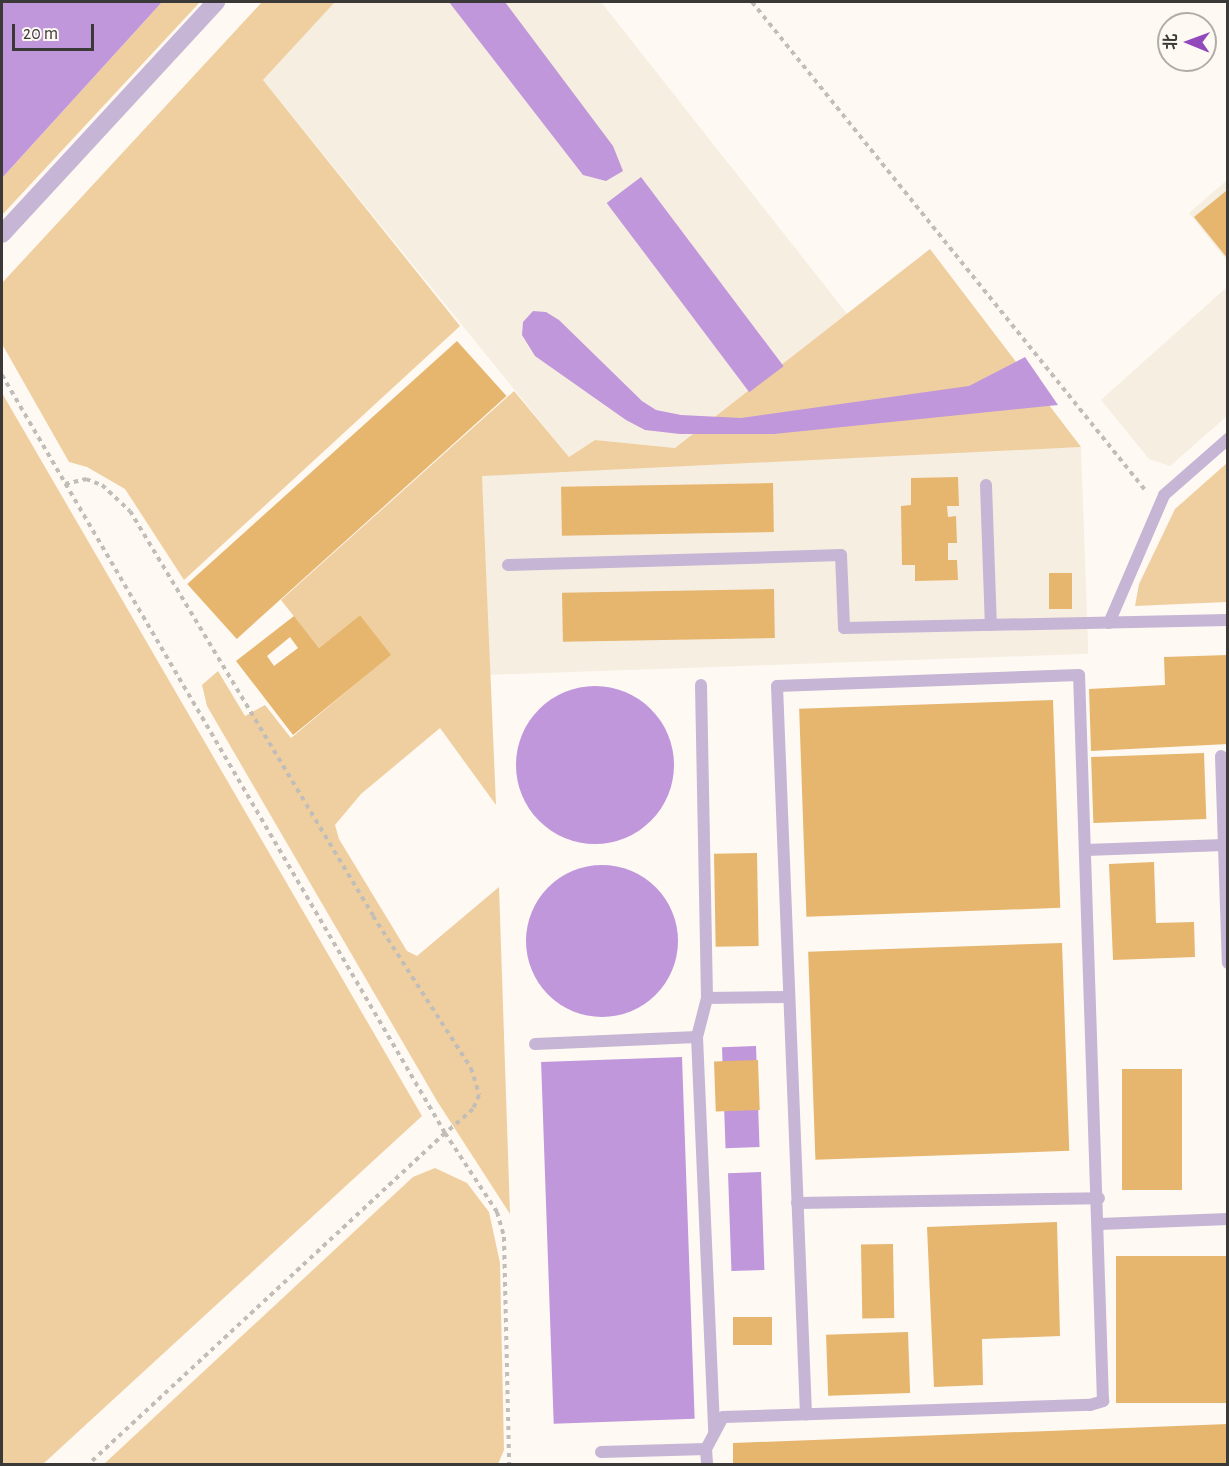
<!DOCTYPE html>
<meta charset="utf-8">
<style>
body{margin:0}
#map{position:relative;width:1229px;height:1466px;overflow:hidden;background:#fef9f3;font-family:"Alegreya Sans","Noto Sans SC",sans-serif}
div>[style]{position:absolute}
.built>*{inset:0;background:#f7eee2;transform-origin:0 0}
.green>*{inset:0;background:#efcfa0}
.water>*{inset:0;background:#c097db;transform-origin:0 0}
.round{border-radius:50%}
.building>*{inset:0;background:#e6b66f;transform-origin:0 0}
.path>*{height:4px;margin-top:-2px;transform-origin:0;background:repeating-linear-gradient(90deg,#c1bdb8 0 4.5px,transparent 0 9px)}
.lane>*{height:12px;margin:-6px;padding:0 6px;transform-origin:6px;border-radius:6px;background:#c6b5d4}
.street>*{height:18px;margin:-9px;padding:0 9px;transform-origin:9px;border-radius:9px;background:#c6b5d4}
span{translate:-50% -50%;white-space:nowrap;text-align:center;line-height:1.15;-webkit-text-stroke:4.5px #fef9f3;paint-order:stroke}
.frame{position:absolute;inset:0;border:3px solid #3b3937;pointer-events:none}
.north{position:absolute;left:1157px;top:12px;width:60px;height:60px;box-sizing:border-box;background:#fef9f3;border:2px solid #b0aca8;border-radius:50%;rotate:271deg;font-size:16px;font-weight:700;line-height:24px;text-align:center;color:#3b3937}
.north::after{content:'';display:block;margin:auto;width:21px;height:27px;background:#9249bc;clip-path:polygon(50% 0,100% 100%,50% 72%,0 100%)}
.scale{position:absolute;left:12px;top:24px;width:82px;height:27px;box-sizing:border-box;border:3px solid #3b3937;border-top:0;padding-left:8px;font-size:18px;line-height:21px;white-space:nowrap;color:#3b3937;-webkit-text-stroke:4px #fef9f3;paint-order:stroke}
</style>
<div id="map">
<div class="built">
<i style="clip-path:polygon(335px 2px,601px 2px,848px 315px,686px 442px,675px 448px,595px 440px,569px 457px,263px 80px)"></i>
<i style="clip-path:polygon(1227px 180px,1227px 261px,1189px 213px)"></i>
<i style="clip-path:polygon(1227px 287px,1227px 416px,1170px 466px,1149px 459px,1101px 400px)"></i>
<i style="left:1081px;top:447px;width:207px;height:600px;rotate:88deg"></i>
</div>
<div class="green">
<i style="clip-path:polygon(162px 2px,200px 2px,2px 215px,2px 178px)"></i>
<i style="clip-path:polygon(262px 2px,335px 2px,263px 80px,460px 326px,184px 580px,125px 489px,87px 467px,69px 462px,2px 344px,2px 283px)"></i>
<i style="clip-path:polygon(930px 249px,1081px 447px,482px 476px,496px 805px,440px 728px,361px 794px,335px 825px,339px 839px,407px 951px,417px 956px,499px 887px,510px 1214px,437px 1101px,207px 706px,202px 685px,218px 671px,245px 716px,265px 705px,291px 738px,390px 655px,360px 615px,319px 648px,281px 600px,514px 391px,569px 457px,595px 440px,675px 448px)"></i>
<i style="clip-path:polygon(2px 393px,422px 1116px,43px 1464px,2px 1464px)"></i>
<i style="clip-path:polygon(1227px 463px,1227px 602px,1135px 606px,1139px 584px,1175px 509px)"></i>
<i style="clip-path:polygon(435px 1168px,467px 1183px,489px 1212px,500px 1263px,504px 1450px,498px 1464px,104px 1464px,413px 1177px)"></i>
</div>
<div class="water">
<i style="clip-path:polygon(2px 2px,162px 2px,2px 178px)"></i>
<i style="clip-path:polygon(449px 2px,505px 2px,613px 146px,623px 171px,606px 181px,583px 175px)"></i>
<i style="left:641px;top:177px;width:237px;height:43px;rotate:53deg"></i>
<i style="clip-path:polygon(533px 311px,546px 312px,559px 320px,642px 401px,656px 410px,681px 415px,741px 418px,969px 386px,1025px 357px,1058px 405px,774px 434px,680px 434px,645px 430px,626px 420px,535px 356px,522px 335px,523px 322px)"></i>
<i class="round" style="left:516px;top:686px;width:158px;height:158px"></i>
<i class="round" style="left:526px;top:865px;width:152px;height:152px"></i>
<i style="left:756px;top:1046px;width:101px;height:34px;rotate:88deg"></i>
<i style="left:682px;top:1057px;width:362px;height:141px;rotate:88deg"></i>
<i style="left:761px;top:1172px;width:98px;height:33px;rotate:88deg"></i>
</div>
<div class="building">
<i style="clip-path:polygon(1226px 191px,1228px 192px,1228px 259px,1194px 217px)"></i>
<i style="left:457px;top:341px;width:74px;height:363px;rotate:48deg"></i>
<i style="clip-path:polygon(958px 477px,959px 506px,947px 506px,948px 517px,956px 516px,957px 543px,948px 543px,948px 560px,957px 560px,958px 580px,915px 581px,915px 565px,902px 565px,901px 506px,911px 505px,911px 478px)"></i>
<i style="left:773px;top:483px;width:49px;height:212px;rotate:89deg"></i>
<i style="left:1049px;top:573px;width:23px;height:36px"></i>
<i style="left:774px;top:589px;width:49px;height:212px;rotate:89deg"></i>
<i style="clip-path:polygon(evenodd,360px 615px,391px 655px,293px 735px,236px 661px,294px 616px,319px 648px,360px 615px,290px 637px,298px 648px,274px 666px,267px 656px,290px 637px)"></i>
<i style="clip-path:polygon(1228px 655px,1228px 744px,1091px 751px,1089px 689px,1165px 685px,1164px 657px)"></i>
<i style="left:1053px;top:700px;width:208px;height:254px;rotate:88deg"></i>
<i style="left:1204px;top:753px;width:66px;height:113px;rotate:88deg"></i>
<i style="left:757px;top:853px;width:93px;height:43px;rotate:89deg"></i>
<i style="clip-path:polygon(1154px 862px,1156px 923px,1194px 922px,1195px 957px,1113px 960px,1109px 864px)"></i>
<i style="left:1062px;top:943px;width:208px;height:254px;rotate:88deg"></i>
<i style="left:758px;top:1060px;width:50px;height:44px;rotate:88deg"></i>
<i style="left:1122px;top:1069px;width:60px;height:121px"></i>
<i style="clip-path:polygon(1057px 1222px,1060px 1336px,982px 1339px,983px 1385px,934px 1387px,927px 1227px)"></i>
<i style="left:893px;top:1244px;width:74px;height:32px;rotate:89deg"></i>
<i style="left:1228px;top:1256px;width:147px;height:112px;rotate:90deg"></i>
<i style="left:772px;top:1317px;width:28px;height:39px;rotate:90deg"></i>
<i style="left:908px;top:1332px;width:61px;height:82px;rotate:88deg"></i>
<i style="clip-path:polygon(1228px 1424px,1228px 1464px,733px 1464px,733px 1443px)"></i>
</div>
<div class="path">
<i style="left:752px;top:2px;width:627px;rotate:51.15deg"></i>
<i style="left:2px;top:375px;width:878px;rotate:59.7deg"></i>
<i style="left:445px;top:1133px;width:486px;rotate:137.1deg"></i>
<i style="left:65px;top:484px;width:22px;rotate:-13deg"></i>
<i style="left:86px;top:479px;width:17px;rotate:21deg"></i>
<i style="left:102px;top:485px;width:38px;rotate:43deg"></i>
<i style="left:130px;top:511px;width:472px;rotate:59deg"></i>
<i style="left:373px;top:916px;width:181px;rotate:57.2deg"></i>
<i style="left:471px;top:1068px;width:28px;rotate:73deg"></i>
<i style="left:479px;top:1095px;width:15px;rotate:113deg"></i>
<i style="left:473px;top:1109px;width:37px;rotate:139deg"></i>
<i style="left:445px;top:1133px;width:95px;rotate:56.6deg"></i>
<i style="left:497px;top:1212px;width:26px;rotate:74deg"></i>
<i style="left:504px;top:1237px;width:227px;rotate:88.7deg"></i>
</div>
<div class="lane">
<i style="left:986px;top:485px;width:140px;rotate:88deg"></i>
<i style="left:508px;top:565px;width:333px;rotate:-1.7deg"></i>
<i style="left:841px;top:555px;width:73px;rotate:87.6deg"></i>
<i style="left:844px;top:628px;width:384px;rotate:-1.2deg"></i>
<i style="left:1109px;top:623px;width:139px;rotate:-66.7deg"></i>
<i style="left:1164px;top:495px;width:85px;rotate:-41.2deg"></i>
<i style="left:701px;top:685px;width:313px;rotate:88.9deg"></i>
<i style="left:1221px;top:756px;width:207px;rotate:88.1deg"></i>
<i style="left:1086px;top:850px;width:138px;rotate:-2.1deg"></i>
<i style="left:697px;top:1037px;width:40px;rotate:-75.6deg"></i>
<i style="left:707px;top:998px;width:82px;rotate:-0.7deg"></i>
<i style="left:535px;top:1044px;width:162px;rotate:-2.5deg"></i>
<i style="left:697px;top:1037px;width:396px;rotate:87.5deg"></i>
<i style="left:797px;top:1203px;width:302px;rotate:-0.9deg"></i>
<i style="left:1100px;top:1224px;width:128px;rotate:-2.2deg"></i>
<i style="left:706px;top:1449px;width:15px;rotate:86deg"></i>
<i style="left:601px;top:1452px;width:105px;rotate:-1.6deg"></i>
<i style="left:706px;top:1449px;width:36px;rotate:-62deg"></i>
<i style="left:723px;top:1417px;width:367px;rotate:-1.9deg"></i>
<i style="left:1090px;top:1405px;width:14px;rotate:-17deg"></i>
<i style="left:1103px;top:1401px;width:726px;rotate:-91.89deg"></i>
<i style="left:1079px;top:675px;width:302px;rotate:177.9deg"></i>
<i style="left:777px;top:686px;width:729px;rotate:87.72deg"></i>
</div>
<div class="street">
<i style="left:2px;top:234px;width:316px;rotate:-47.3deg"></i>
</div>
<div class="frame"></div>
<div class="north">北</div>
<div class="scale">20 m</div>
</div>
